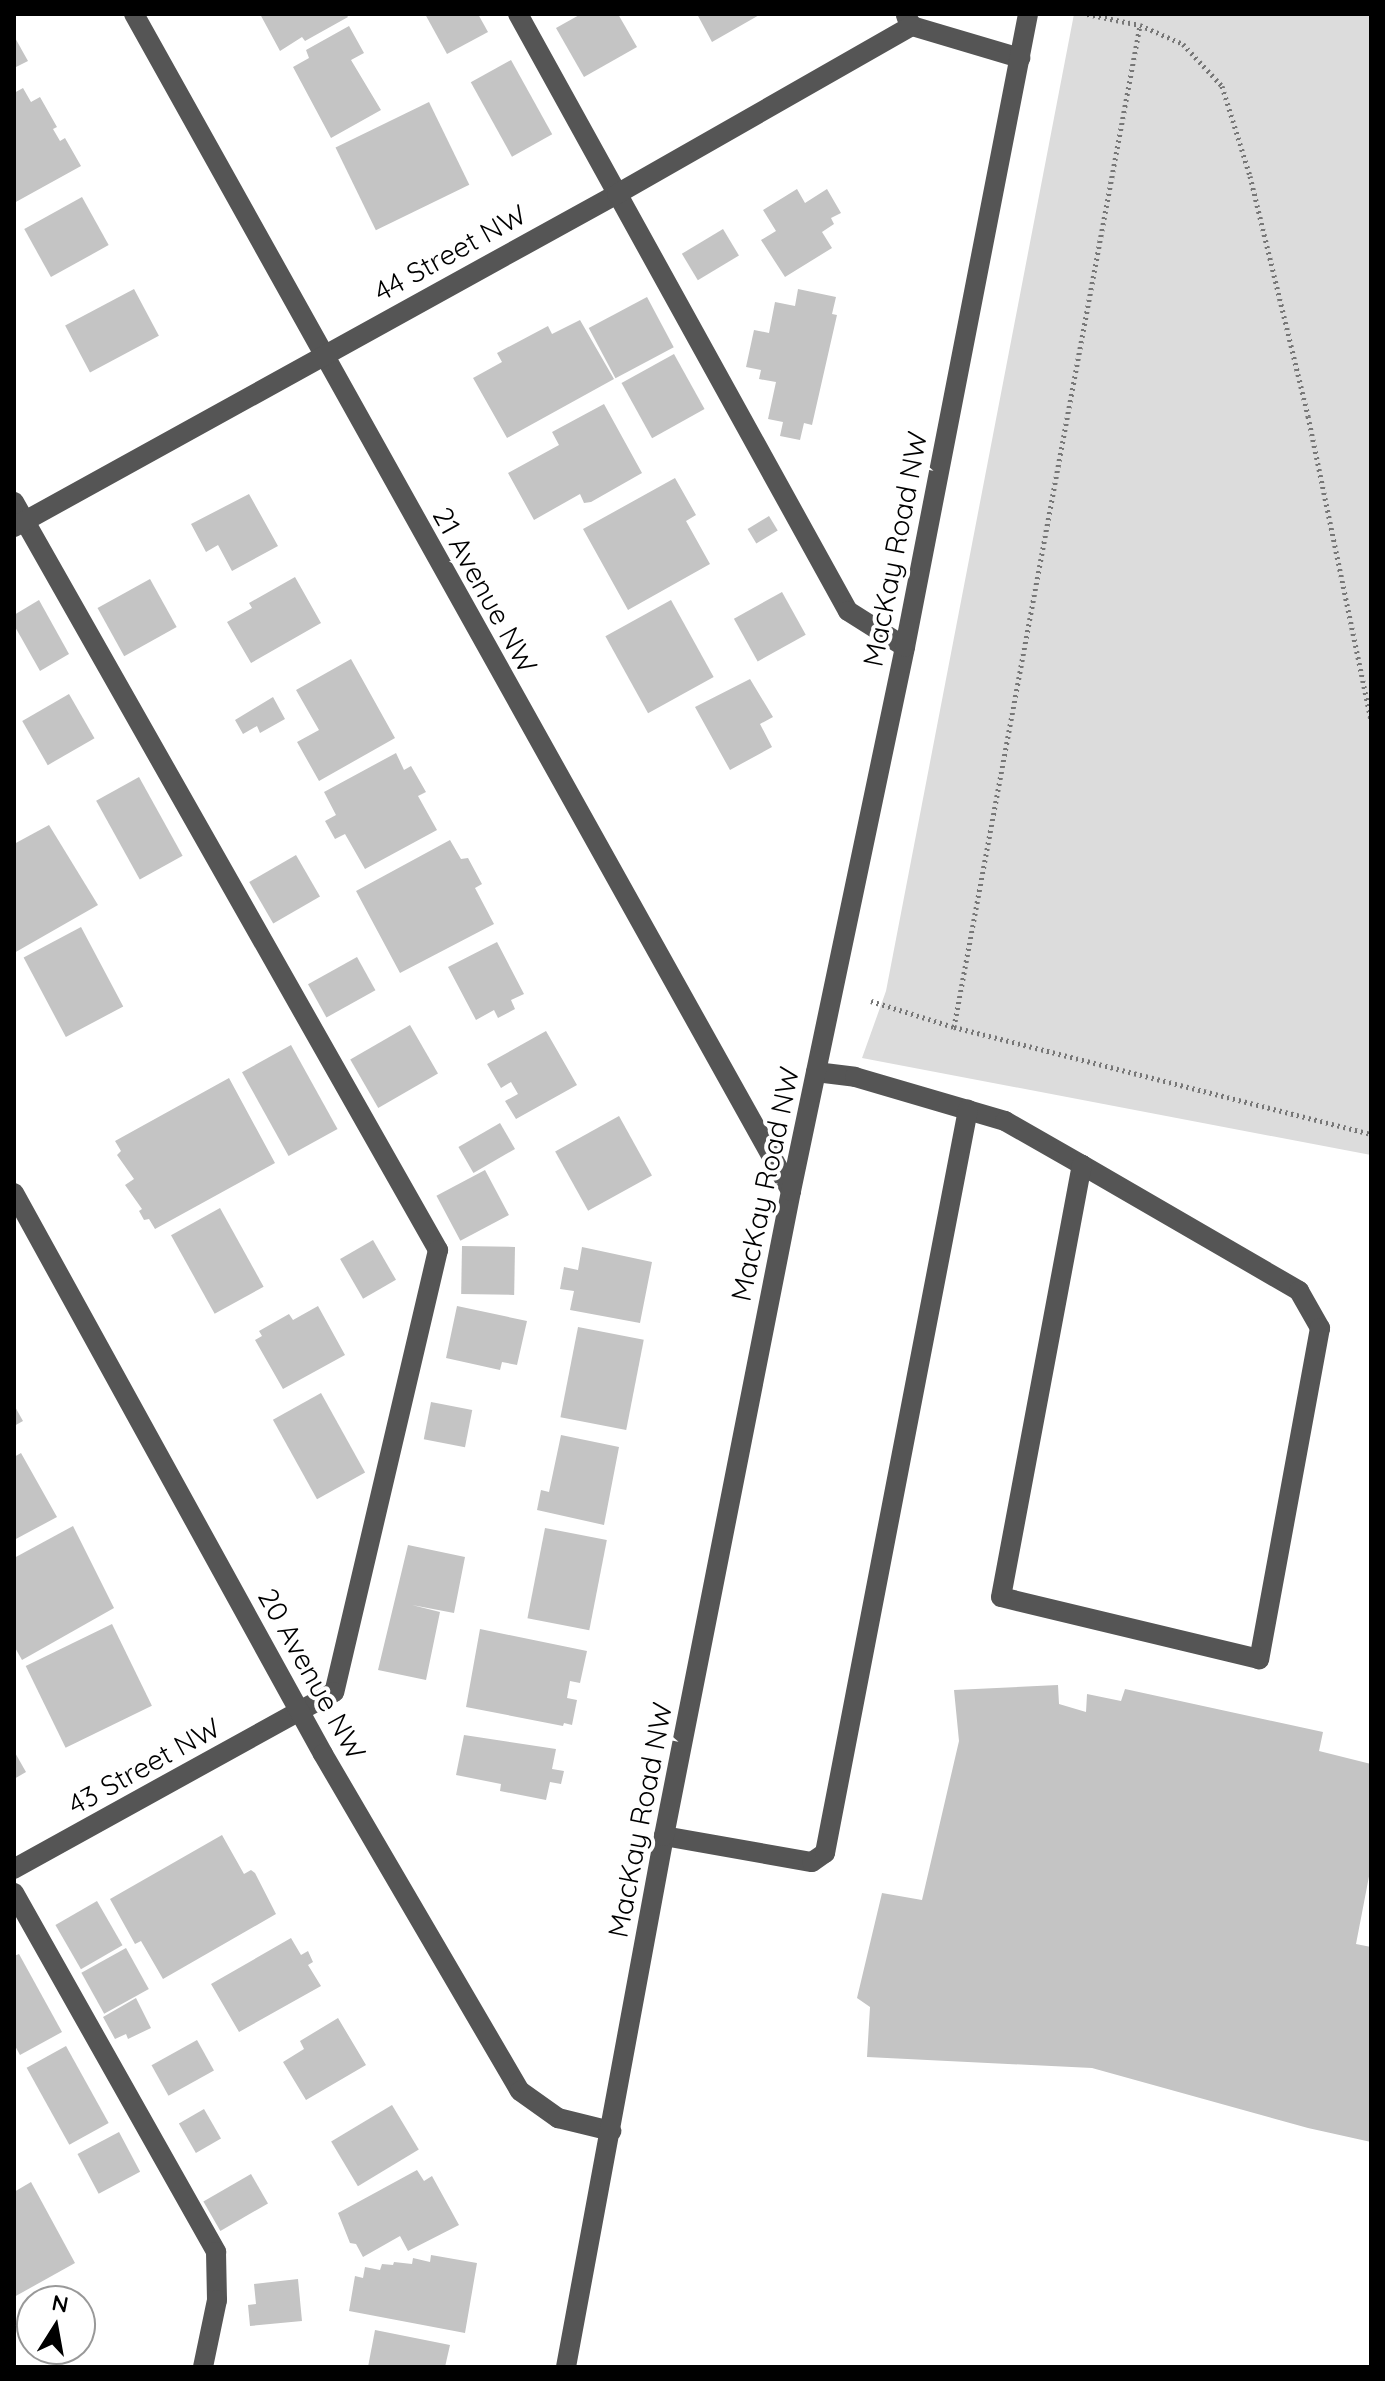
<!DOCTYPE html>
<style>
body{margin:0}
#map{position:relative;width:1385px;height:2381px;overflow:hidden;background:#fff;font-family:Quicksand,sans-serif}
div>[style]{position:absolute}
.green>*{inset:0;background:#dcdcdc}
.building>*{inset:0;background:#c4c4c4;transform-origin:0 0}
.path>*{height:5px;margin-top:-2.5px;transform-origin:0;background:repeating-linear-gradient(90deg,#777 0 2px,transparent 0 6px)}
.minor>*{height:20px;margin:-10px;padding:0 10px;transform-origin:10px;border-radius:10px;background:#555}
span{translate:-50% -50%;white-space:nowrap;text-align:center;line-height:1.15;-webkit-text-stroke:8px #fff;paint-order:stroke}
.street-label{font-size:28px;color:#000}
.frame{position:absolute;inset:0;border:16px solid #000;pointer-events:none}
.north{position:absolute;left:16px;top:2285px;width:80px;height:80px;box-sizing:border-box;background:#fff;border:2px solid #999;border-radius:50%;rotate:11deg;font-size:22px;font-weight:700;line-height:32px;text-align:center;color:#000}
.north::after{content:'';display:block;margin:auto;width:28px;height:36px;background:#000;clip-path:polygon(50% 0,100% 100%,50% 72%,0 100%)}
</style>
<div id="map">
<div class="green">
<i style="clip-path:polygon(1074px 14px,1371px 14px,1371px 1155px,862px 1058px,886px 991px)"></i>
</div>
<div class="building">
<i style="clip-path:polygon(260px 14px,346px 14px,348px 17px,305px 41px,302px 37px,280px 51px)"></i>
<i style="clip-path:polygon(425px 14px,478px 14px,488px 32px,447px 54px)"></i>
<i style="clip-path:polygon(581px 14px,618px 14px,637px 47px,584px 77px,556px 28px)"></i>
<i style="clip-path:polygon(697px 14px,761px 14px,712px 42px)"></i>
<i style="clip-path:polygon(349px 26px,364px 53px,351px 60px,381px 110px,331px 138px,293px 67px,309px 58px,306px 50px)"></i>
<i style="clip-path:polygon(14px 36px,28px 61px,14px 68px)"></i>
<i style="left:511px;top:60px;width:85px;height:46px;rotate:61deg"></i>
<i style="clip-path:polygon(23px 88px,31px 102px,40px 97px,57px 127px,53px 129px,60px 141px,65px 138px,81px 166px,14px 203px,14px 93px)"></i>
<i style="left:429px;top:102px;width:92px;height:104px;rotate:64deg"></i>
<i style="clip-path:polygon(797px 189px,805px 203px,827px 189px,841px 213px,831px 218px,834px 224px,822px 232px,832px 248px,785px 277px,761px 240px,776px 231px,763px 210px)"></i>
<i style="left:82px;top:197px;width:55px;height:66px;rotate:61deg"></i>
<i style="left:723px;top:229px;width:31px;height:48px;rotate:59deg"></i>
<i style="left:134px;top:289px;width:53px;height:78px;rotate:62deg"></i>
<i style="clip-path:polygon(798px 289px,836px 297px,832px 314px,837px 315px,812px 425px,804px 423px,800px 440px,780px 436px,783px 422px,768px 419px,776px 382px,759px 379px,761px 370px,746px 367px,754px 330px,769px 333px,775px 302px,795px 306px)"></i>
<i style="left:647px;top:297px;width:57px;height:66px;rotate:62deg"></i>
<i style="clip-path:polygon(580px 320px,614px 379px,507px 438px,473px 378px,502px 362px,497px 353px,548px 326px,552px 334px)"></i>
<i style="left:674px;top:354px;width:63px;height:60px;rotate:61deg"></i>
<i style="clip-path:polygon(604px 404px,642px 473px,591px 502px,584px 503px,580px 494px,534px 520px,508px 473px,559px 445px,552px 432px)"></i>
<i style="clip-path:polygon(675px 478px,696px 515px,686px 521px,710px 564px,628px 610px,583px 529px)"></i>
<i style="clip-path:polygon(249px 494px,278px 546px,232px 571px,218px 545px,206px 552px,191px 524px)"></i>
<i style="left:769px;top:516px;width:17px;height:25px;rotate:59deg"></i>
<i style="clip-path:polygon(295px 577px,321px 623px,251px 663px,227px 622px,252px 608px,249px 603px)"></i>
<i style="left:150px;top:579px;width:55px;height:60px;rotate:61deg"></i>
<i style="left:782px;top:592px;width:49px;height:55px;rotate:61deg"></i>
<i style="clip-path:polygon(39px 600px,69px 654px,40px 671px,14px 625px,14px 615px)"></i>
<i style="left:671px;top:600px;width:88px;height:75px;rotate:61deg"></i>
<i style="clip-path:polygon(351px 659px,395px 738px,319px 781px,297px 742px,319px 730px,296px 690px)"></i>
<i style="clip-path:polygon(750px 679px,773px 717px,760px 724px,772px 747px,730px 770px,695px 707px)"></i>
<i style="left:69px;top:694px;width:51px;height:54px;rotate:60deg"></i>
<i style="clip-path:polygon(273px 697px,285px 719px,260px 733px,257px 726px,243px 734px,235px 720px)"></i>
<i style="clip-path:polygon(396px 753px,404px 770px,411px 766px,426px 792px,418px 796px,437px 830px,365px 869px,345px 834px,335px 839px,325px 821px,336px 815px,324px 792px)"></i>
<i style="left:139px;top:777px;width:90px;height:49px;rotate:61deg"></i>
<i style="clip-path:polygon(49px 825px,98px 905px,14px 953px,14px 844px)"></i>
<i style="clip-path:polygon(450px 840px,461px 859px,468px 858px,482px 884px,475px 888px,494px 924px,400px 973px,356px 891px)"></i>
<i style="left:296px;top:855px;width:48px;height:54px;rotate:60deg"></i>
<i style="left:81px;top:927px;width:90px;height:65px;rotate:62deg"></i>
<i style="clip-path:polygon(497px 942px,524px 994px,511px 1000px,515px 1009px,498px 1018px,494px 1010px,476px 1020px,448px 967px)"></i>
<i style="left:357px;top:957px;width:38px;height:56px;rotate:61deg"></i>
<i style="left:410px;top:1025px;width:56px;height:69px;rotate:60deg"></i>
<i style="clip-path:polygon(546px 1031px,577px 1085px,516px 1119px,505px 1101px,518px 1094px,511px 1082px,501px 1088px,487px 1064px)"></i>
<i style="left:291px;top:1045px;width:96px;height:56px;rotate:61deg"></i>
<i style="clip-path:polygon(229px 1078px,275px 1163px,155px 1229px,149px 1219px,144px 1220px,139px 1211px,142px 1209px,125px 1185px,134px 1179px,117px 1155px,121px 1151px,115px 1141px)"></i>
<i style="left:619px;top:1116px;width:68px;height:73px;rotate:61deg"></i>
<i style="left:500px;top:1123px;width:30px;height:48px;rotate:60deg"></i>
<i style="left:485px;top:1170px;width:51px;height:55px;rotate:62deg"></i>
<i style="left:220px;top:1208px;width:90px;height:56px;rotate:61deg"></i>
<i style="left:373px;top:1240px;width:46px;height:38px;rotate:60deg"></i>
<i style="left:462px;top:1246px;width:53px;height:48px;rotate:1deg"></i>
<i style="clip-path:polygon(582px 1247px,652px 1262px,640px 1323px,570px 1310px,574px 1291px,560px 1289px,564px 1267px,578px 1270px)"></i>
<i style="clip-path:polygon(318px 1306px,345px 1355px,283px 1389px,255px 1340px,262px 1336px,259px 1331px,289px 1314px,293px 1320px)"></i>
<i style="clip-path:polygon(457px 1306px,527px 1321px,517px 1365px,502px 1362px,500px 1370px,446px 1358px)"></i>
<i style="left:578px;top:1327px;width:67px;height:92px;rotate:11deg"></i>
<i style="left:321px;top:1393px;width:91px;height:55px;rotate:61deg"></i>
<i style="left:431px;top:1402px;width:42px;height:38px;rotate:11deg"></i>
<i style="clip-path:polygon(14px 1405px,23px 1421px,14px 1426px)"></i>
<i style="clip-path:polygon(561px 1435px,619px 1447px,604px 1525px,537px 1510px,541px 1490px,549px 1492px)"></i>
<i style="clip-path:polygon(21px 1453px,57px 1517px,14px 1540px,14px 1457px)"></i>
<i style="clip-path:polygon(73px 1526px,114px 1608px,22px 1660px,14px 1646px,14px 1558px)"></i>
<i style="left:545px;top:1528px;width:63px;height:92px;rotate:11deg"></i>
<i style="clip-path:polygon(408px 1545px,465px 1557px,454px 1613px,412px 1605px,440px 1612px,426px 1680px,378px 1670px)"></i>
<i style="left:112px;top:1624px;width:91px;height:96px;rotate:64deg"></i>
<i style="clip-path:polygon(480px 1629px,587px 1651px,580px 1683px,570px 1681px,567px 1698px,577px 1700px,572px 1725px,564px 1723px,563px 1726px,466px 1707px)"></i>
<i style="clip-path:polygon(1058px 1685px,1059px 1704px,1086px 1712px,1087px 1694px,1121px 1701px,1125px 1689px,1323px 1732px,1319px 1751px,1371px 1764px,1371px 1866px,1356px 1944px,1371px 1947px,1371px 2142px,1308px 2128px,1092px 2068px,867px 2057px,870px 2007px,857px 1998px,882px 1893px,922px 1900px,959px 1741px,954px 1690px)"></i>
<i style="clip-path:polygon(464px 1735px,556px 1749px,552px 1769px,564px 1771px,561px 1784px,550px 1782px,546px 1800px,500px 1791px,501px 1784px,456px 1775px)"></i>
<i style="clip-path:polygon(14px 1751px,26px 1772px,14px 1779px)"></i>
<i style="clip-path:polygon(222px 1835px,244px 1874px,251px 1870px,255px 1873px,276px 1914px,163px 1979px,141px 1941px,135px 1944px,110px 1899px)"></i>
<i style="left:97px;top:1901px;width:51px;height:48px;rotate:60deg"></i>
<i style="clip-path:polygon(291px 1938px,301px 1955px,308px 1951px,313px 1962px,308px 1965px,321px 1986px,239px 2032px,211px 1984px)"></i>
<i style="left:126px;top:1948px;width:47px;height:51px;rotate:61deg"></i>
<i style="clip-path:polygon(19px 1954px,62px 2032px,20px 2055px,14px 2044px,14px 1956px)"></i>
<i style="clip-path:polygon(136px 1998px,151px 2028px,128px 2039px,126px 2034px,115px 2039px,103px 2017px)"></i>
<i style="clip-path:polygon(338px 2018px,366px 2065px,306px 2100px,283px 2062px,304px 2049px,300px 2041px)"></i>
<i style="left:197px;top:2040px;width:35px;height:52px;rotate:61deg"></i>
<i style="left:66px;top:2046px;width:88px;height:45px;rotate:61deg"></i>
<i style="left:392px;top:2105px;width:52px;height:71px;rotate:59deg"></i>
<i style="left:204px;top:2109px;width:34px;height:29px;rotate:60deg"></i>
<i style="left:119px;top:2132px;width:45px;height:47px;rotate:62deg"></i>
<i style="clip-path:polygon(417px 2170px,424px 2181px,432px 2176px,459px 2225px,408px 2251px,400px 2236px,363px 2257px,356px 2244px,350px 2243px,338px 2213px)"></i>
<i style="left:251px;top:2174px;width:34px;height:55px;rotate:60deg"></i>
<i style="clip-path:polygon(31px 2182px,75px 2263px,14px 2297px,14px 2192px)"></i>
<i style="clip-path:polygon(431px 2255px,477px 2263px,465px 2333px,349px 2311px,355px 2276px,363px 2278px,365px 2267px,380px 2270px,382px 2264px,393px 2265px,394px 2262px,412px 2264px,413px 2258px,430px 2262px)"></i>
<i style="clip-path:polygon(298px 2279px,302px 2321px,250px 2326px,248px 2305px,256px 2304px,254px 2284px)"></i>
<i style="clip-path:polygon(375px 2330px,450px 2345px,445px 2367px,368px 2367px)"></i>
</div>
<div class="path">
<i style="left:1087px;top:14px;width:54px;rotate:11.7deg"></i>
<i style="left:1140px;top:25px;width:47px;rotate:23.8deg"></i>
<i style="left:1183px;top:44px;width:57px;rotate:47.1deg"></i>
<i style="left:1222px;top:86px;width:94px;rotate:72.7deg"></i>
<i style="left:1250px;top:176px;width:247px;rotate:76.4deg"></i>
<i style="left:1308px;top:416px;width:311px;rotate:78.3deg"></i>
<i style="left:871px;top:1001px;width:87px;rotate:17.4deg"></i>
<i style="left:954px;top:1027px;width:431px;rotate:14.4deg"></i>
<i style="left:954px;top:1027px;width:1019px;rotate:-79.48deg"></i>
</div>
<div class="minor">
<i style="left:134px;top:14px;width:1348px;rotate:60.83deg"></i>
<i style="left:518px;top:14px;width:682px;rotate:61.07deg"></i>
<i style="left:848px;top:611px;width:67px;rotate:32.3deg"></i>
<i style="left:906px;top:16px;width:12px;rotate:59deg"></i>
<i style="left:912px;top:26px;width:113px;rotate:16.5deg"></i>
<i style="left:14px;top:502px;width:860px;rotate:60.45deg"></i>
<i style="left:438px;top:1250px;width:454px;rotate:103.2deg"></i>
<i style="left:334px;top:1692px;width:366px;rotate:151.1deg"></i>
<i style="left:14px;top:527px;width:689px;rotate:-28.91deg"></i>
<i style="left:617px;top:194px;width:339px;rotate:-29.7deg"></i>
<i style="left:816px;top:1072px;width:39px;rotate:7deg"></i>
<i style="left:855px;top:1077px;width:156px;rotate:16.3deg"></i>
<i style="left:1005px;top:1121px;width:89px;rotate:29.7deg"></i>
<i style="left:1082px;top:1165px;width:251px;rotate:30.1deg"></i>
<i style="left:1299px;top:1291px;width:43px;rotate:60.4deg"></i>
<i style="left:1320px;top:1328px;width:337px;rotate:100.4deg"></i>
<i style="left:1259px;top:1659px;width:265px;rotate:-166.5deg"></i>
<i style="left:1001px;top:1597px;width:440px;rotate:-79.4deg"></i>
<i style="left:14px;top:1193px;width:640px;rotate:61.15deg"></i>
<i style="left:323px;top:1754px;width:390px;rotate:59.7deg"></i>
<i style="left:520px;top:2091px;width:47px;rotate:35.4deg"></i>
<i style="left:558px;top:2118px;width:55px;rotate:13.8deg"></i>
<i style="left:664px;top:1836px;width:150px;rotate:10deg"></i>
<i style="left:812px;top:1862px;width:16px;rotate:-35deg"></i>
<i style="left:825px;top:1853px;width:757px;rotate:-79.11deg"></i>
<i style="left:14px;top:1893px;width:412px;rotate:60.6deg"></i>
<i style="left:216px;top:2252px;width:48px;rotate:88.8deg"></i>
<i style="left:217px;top:2300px;width:68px;rotate:101.8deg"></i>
<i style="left:566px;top:2367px;width:540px;rotate:-79.54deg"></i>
<i style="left:664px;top:1836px;width:657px;rotate:-78.86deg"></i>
<i style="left:791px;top:1191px;width:556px;rotate:-78.16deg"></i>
<i style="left:905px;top:647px;width:645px;rotate:-79deg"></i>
</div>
<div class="street-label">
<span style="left:450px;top:253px;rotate:-29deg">44 Street NW</span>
<span style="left:895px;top:549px;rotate:-79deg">MacKay Road NW</span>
<span style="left:485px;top:590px;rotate:61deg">21 Avenue NW</span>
<span style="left:765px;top:1184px;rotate:-78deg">MacKay Road NW</span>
<span style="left:312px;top:1674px;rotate:61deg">20 Avenue NW</span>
<span style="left:144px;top:1766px;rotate:-29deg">43 Street NW</span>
<span style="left:640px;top:1820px;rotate:-79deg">MacKay Road NW</span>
</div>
<div class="frame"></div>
<div class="north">N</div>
</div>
